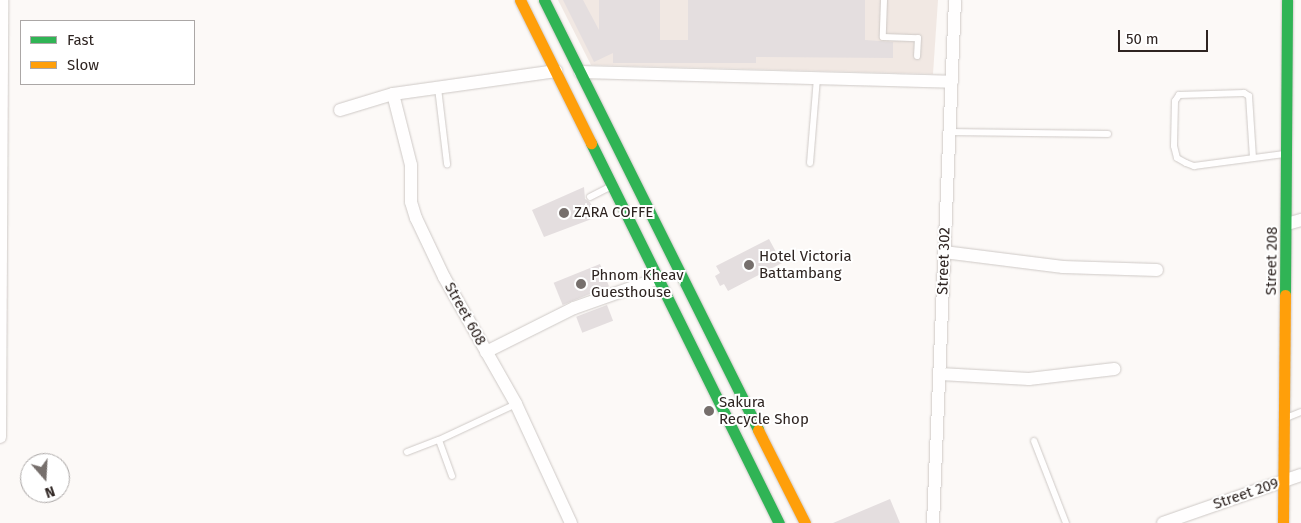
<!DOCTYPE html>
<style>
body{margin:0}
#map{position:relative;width:1301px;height:523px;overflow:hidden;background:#fcf9f7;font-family:"Fira Sans",sans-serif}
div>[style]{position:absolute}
.built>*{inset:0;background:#f1e8e3}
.building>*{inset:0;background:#e4dedf;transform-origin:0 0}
.roads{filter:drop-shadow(0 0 1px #cec9c6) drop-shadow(0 0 1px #cec9c6)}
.lane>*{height:6px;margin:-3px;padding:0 3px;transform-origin:3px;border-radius:3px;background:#fffefe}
.street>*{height:12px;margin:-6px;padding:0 6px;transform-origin:6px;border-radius:6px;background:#fffefe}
.fast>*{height:11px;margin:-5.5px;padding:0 5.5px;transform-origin:5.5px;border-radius:5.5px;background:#30b455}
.slow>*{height:11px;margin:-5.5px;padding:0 5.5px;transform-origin:5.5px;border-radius:5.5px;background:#ff9f0a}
.dots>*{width:14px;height:14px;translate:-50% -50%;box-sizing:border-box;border:2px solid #fff;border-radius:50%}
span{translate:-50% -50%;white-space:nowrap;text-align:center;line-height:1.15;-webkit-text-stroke:4px #fff;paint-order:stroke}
.poi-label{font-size:15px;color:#2e2421}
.left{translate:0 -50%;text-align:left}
.street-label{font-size:15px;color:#2e2421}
.legend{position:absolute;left:20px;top:20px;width:175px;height:65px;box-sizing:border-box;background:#fff;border:1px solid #aba7a6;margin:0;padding:6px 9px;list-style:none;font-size:15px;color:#2e2421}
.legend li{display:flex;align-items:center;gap:10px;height:25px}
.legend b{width:25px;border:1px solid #aba7a6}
.north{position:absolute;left:20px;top:453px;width:50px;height:50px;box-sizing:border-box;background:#fff;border:1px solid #aba7a6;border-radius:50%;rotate:161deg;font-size:14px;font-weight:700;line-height:20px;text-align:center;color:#2e2421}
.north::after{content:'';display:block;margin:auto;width:18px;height:22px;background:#766f6c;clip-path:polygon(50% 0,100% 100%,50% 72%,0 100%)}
.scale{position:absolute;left:1118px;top:30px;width:90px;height:22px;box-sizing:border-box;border:2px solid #2e2421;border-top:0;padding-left:6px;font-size:15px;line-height:18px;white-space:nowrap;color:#2e2421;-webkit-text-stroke:4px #fff;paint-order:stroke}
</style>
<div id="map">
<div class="built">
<i style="clip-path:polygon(558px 0,938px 0,933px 74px,591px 65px)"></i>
</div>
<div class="building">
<i style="clip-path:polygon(563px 0,583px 0,599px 30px,599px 0,660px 0,660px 40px,688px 40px,688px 0,865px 0,865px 40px,893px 42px,893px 58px,756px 57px,756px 63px,613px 63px,613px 53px,594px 62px)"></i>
<i style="clip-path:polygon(584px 187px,585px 199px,590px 202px,597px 217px,544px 237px,532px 210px)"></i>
<i style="clip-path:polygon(769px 239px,782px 263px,728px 291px,724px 284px,720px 286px,715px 276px,720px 273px,716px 266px)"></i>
<i style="left:600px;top:264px;width:24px;height:50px;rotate:68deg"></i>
<i style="left:607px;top:305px;width:17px;height:33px;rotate:69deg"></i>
<i style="clip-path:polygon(890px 499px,900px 523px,833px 523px)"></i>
</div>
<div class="roads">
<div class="lane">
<i style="left:884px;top:0;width:37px;rotate:92deg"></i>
<i style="left:883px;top:37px;width:35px;rotate:2deg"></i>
<i style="left:918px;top:38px;width:18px;rotate:93deg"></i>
<i style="left:438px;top:88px;width:77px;rotate:83.2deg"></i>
<i style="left:950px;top:132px;width:158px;rotate:0.7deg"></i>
<i style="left:1253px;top:158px;width:62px;rotate:-93.7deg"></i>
<i style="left:1249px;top:96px;width:6px;rotate:-149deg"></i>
<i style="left:1244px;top:93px;width:65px;rotate:178.2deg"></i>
<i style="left:1179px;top:95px;width:7px;rotate:124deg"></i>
<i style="left:1175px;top:101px;width:45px;rotate:91.3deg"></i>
<i style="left:1174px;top:146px;width:12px;rotate:76deg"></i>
<i style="left:1177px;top:158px;width:10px;rotate:29deg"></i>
<i style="left:1186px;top:163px;width:9px;rotate:21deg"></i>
<i style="left:1194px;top:166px;width:91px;rotate:-7.6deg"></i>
<i style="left:810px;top:163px;width:85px;rotate:-85.3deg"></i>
<i style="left:590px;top:197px;width:22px;rotate:-27deg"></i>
<i style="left:1286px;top:418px;width:16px;rotate:-22deg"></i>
<i style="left:1034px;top:441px;width:88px;rotate:68.7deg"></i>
<i style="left:407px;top:452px;width:34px;rotate:-21deg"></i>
<i style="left:452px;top:476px;width:38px;rotate:-110deg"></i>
<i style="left:439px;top:440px;width:85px;rotate:-25.1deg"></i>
</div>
<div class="street">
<i style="left:580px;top:72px;width:372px;rotate:1.5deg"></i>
<i style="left:393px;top:94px;width:73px;rotate:75.8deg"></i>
<i style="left:411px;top:165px;width:37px;rotate:90deg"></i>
<i style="left:411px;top:202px;width:17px;rotate:73deg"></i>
<i style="left:416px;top:218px;width:65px;rotate:64.6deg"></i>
<i style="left:444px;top:277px;width:146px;rotate:60.4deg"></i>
<i style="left:516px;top:404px;width:131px;rotate:65.2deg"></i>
<i style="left:340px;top:110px;width:55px;rotate:-16.8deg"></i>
<i style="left:393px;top:94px;width:165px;rotate:-8deg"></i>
<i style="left:1287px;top:224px;width:15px;rotate:-16deg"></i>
<i style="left:944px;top:252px;width:120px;rotate:7.2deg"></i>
<i style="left:1063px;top:267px;width:94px;rotate:1.8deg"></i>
<i style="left:486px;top:352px;width:98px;rotate:-26.6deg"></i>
<i style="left:574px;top:308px;width:90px;rotate:-19.4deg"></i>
<i style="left:940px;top:374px;width:89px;rotate:3.2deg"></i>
<i style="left:1029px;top:379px;width:86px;rotate:-6.7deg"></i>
<i style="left:0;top:437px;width:437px;rotate:-89.7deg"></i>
<i style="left:933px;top:523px;width:523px;rotate:-87.59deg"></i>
<i style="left:1163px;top:523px;width:146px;rotate:-19.2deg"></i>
</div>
<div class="fast">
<i style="left:544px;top:0;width:480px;rotate:63.5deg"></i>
<i style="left:591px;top:143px;width:424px;rotate:63.7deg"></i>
<i style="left:1285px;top:295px;width:295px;rotate:-89.6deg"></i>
</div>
<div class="slow">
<i style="left:520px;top:0;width:160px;rotate:63.6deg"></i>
<i style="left:758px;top:430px;width:104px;rotate:63.2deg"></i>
<i style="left:1283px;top:523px;width:228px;rotate:-89.5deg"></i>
</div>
</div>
<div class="dots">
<i style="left:564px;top:213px;background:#766f6c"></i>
<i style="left:749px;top:265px;background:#766f6c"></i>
<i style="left:581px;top:284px;background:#766f6c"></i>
<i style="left:709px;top:411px;background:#766f6c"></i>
</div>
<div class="poi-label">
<span class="left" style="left:574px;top:213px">ZARA COFFE</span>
<span class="left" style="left:759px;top:265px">Hotel Victoria<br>Battambang</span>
<span class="left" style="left:591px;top:284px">Phnom Kheav<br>Guesthouse</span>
<span class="left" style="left:719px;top:411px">Sakura<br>Recycle Shop</span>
</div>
<div class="street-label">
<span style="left:944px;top:261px;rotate:-88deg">Street 302</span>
<span style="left:1272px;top:261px;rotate:-89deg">Street 208</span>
<span style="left:465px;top:314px;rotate:61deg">Street 608</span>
<span style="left:1246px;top:494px;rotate:-19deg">Street 209</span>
</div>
<ul class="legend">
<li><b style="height:6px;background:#30b455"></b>Fast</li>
<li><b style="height:6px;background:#ff9f0a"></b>Slow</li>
</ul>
<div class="north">N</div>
<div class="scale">50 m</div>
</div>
